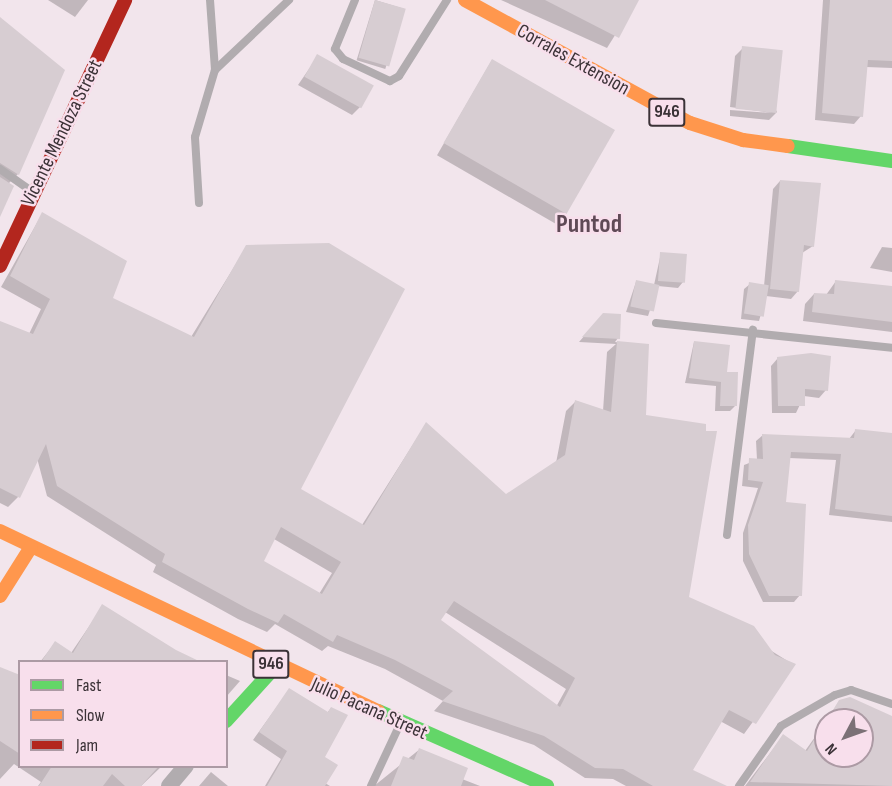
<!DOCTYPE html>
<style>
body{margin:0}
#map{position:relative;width:892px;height:786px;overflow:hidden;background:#f2e5ec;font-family:"Sofia Sans Condensed",sans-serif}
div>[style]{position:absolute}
.shadow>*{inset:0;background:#0003;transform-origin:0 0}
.building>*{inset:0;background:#d7cdd2;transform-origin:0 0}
.lane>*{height:8px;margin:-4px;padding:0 4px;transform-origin:4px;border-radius:4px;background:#b1acaf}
.street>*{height:16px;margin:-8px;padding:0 8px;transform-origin:8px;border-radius:8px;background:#b1acaf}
.fast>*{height:14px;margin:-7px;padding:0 7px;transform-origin:7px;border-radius:7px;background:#63d668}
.slow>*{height:14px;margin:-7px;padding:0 7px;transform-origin:7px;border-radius:7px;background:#ff974d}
.jam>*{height:14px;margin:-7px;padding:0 7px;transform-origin:7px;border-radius:7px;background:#b3261e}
span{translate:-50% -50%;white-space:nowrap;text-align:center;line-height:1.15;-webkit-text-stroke:5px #f8dfec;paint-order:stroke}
.shield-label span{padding:2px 4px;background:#f8dfec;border:2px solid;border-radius:4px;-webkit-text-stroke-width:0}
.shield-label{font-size:18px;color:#3b3237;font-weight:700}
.street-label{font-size:20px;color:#3b3237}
.district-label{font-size:26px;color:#5f4a56;font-weight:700}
.legend{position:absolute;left:18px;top:660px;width:210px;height:108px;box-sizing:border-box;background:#f8dfec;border:2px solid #ac9aa4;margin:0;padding:8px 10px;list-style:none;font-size:18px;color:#3b3237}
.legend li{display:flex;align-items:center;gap:12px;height:30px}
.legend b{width:30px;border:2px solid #ac9aa4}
.north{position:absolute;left:814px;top:708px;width:60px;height:60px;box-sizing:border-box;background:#f8dfec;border:2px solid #ac9aa4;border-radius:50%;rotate:229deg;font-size:16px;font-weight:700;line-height:24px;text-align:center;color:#3b3237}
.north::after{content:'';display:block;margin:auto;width:21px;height:27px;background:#7b7176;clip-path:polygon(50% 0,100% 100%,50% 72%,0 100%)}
</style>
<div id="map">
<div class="shadow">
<i style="clip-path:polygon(48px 0,88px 0,75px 17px)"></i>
<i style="left:375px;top:0;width:30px;height:63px;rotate:17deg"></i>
<i style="clip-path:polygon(501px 0,637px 0,607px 48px)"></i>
<i style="clip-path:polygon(823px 0,892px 0,892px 68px,866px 67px,861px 116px,854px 124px,815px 120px)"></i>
<i style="clip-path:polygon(0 19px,18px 174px,8px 184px,0 213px)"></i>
<i style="clip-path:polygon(743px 48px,777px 112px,769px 120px,730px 116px,730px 110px,772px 113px,730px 107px,735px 56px)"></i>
<i style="clip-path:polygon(318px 56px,360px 107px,352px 115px,298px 85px)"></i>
<i style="left:492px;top:60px;width:140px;height:110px;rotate:30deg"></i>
<i style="clip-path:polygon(780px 181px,813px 246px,802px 253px,798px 291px,791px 299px,766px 296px,759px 321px,741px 319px,744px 289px,750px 284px,764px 286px,773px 189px)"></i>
<i style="clip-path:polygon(evenodd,42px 214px,111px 299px,191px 337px,247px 246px,299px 489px,362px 525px,426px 424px,506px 496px,556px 463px,566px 411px,576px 401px,603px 411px,607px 352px,616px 344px,579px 342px,598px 320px,618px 338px,615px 342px,647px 346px,645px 416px,687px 598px,794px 665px,744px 734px,720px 721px,691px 771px,712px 786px,626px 786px,613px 779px,585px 778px,534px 745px,434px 711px,443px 701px,385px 669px,328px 646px,322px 651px,275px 624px,267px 632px,238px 619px,153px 572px,156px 565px,47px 496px,37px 458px,18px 497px,8px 507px,0 503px,0 322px,29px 334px,41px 309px,1px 287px,42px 214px,274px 539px,332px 573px,319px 594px,262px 562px,274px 539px,42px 214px,445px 612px,566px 689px,556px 707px,439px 621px,445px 612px)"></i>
<i style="clip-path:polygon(882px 247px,892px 248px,892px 272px,870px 268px)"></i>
<i style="clip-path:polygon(661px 253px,683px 282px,678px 288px,658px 286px,648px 316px,626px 312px,636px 282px,654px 285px)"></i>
<i style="clip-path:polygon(836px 281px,892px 287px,892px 332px,803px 321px,805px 304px,814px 294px,826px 295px)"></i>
<i style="clip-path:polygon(694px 342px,725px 374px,735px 406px,730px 411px,715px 411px,716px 386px,685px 383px)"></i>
<i style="clip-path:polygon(778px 358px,826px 390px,819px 398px,804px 396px,796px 413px,772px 413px,771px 366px)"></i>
<i style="clip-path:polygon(856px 430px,892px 434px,892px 522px,829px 515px,836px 460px,789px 458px,785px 504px,800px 595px,794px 602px,763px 602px,743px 561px,743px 533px,758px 488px,742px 486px,744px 465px,757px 460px,756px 441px,763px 435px,849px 439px)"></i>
<i style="clip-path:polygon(103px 606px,175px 651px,198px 662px,40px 662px,55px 643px,71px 653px)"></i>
<i style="clip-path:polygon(0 669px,20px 677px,20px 766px,162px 766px,141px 786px,38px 786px,41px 782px,14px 764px,0 779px)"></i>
<i style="clip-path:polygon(226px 675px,240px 681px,226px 697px)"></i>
<i style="clip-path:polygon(289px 690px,327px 713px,331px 708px,323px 758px,325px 783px,330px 786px,265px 786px,281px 759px,253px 740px)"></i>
<i style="clip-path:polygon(evenodd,840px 702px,892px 718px,892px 786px,745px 786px,783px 736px,805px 751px,840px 702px,826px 720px,862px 720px,862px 756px,826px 756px,826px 720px)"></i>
<i style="clip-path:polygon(420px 749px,462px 779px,480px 786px,374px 786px)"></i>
<i style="clip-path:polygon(211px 772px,228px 786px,199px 786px)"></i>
</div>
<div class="building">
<i style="left:375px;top:0;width:32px;height:60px;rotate:16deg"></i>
<i style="clip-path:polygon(545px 0,639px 0,619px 38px)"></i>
<i style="clip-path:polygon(830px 0,892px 0,892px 61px,868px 60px,863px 117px,822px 113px)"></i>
<i style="clip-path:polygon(0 17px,65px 70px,19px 175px,0 163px)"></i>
<i style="left:742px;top:46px;width:41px;height:63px;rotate:6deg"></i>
<i style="left:317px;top:54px;width:65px;height:26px;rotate:29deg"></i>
<i style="left:492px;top:59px;width:142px;height:97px;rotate:30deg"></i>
<i style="clip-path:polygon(0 177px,14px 186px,0 217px)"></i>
<i style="clip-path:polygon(780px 180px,821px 183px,814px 247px,804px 245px,799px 292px,770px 289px)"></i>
<i style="clip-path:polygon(evenodd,42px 212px,127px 261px,113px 298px,194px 337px,246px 245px,329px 243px,405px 289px,301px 489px,364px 525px,426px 422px,506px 494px,565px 455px,575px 400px,611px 412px,617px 341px,649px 344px,646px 415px,706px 424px,706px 431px,717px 431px,689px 597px,754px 626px,775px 655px,796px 664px,756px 724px,729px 710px,693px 770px,727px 786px,653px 786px,623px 769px,595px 768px,544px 736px,442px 701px,453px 691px,395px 660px,337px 635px,333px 642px,284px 614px,278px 623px,248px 609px,162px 562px,165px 554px,57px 486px,46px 444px,20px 498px,0 488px,0 321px,33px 334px,50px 299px,10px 276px,42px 212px,281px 527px,341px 562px,322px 594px,264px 561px,281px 527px,42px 212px,454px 601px,575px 678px,560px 707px,441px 620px,454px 601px)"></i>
<i style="left:660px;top:252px;width:27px;height:29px;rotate:4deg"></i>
<i style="left:636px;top:280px;width:24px;height:27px;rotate:12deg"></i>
<i style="clip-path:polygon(835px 280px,892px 286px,892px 322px,812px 312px,814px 293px,834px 294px)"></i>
<i style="left:749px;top:282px;width:20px;height:32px;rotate:9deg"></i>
<i style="clip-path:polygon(603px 313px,621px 314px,620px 339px,582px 337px)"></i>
<i style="clip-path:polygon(694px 341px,730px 345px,727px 372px,738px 372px,737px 406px,720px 406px,721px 382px,689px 378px)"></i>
<i style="clip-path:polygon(811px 353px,831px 356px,828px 391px,805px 389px,805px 406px,778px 406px,777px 357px)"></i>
<i style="clip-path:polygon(855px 429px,892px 433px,892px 516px,835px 509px,841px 454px,791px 452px,786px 502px,806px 504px,802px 596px,769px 596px,749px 554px,748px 525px,763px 482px,748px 480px,749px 458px,763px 459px,762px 434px,854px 438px)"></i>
<i style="clip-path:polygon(102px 604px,176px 650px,201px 662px,41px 662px,55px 641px,73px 653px)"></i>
<i style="clip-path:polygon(0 667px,20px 675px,20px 754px,0 741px)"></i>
<i style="clip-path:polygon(289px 688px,328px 712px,331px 707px,348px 715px,325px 757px,338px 765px,325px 786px,267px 786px,287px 751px,259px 732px)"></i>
<i style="clip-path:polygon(850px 697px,892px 716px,892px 786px,750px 782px,783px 734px,807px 751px,826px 721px,826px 756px,862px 756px,862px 720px,827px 720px,839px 700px)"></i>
<i style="clip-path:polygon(419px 748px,468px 768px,461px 786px,391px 786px,403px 756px,414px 760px)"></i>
<i style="clip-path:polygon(52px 766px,159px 766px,141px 786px,125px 786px,112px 774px,103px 786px,39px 786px)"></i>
</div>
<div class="lane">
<i style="left:210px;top:0;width:70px;rotate:85.9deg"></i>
<i style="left:355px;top:0;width:53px;rotate:112.2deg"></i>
<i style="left:335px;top:49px;width:13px;rotate:51deg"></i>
<i style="left:343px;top:59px;width:52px;rotate:25.1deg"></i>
<i style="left:390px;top:81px;width:10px;rotate:-29deg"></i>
<i style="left:399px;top:76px;width:90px;rotate:-57.7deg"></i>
<i style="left:0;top:169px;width:39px;rotate:35deg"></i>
<i style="left:199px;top:203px;width:66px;rotate:-93.5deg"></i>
<i style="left:195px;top:137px;width:70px;rotate:-73.4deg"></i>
<i style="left:215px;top:70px;width:102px;rotate:-43.4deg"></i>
<i style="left:656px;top:323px;width:237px;rotate:6deg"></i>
<i style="left:727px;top:535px;width:207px;rotate:-82.8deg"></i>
<i style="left:371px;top:786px;width:68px;rotate:-64.9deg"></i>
<i style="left:739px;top:786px;width:73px;rotate:-55deg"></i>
<i style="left:781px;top:726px;width:62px;rotate:-29.9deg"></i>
<i style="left:835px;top:695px;width:17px;rotate:-17deg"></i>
<i style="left:851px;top:690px;width:43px;rotate:18.9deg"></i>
</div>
<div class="street">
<i style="left:169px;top:786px;width:26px;rotate:-50deg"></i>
</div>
<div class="fast">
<i style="left:788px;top:146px;width:105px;rotate:8.2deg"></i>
<i style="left:378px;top:711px;width:185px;rotate:23.9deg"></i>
<i style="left:226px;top:721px;width:74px;rotate:-47.7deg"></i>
</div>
<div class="slow">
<i style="left:465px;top:0;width:256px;rotate:28.7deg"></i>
<i style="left:690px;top:123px;width:56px;rotate:17.8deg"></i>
<i style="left:743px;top:140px;width:45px;rotate:7.6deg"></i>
<i style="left:0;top:531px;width:419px;rotate:25.5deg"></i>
<i style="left:0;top:596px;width:58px;rotate:-57.7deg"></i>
</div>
<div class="jam">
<i style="left:0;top:266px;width:294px;rotate:-64.8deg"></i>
</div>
<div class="shield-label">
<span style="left:667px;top:112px">946</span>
<span style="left:271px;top:664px">946</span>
</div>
<div class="street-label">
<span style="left:573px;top:60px;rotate:29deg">Corrales Extension</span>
<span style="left:62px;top:133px;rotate:-64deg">Vicente Mendoza Street</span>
<span style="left:369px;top:709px;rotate:24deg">Julio Pacana Street</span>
</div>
<div class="district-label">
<span style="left:589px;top:225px">Puntod</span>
</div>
<ul class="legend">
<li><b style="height:8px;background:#63d668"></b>Fast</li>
<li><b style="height:8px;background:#ff974d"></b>Slow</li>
<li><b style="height:8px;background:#b3261e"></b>Jam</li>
</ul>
<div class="north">N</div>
</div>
